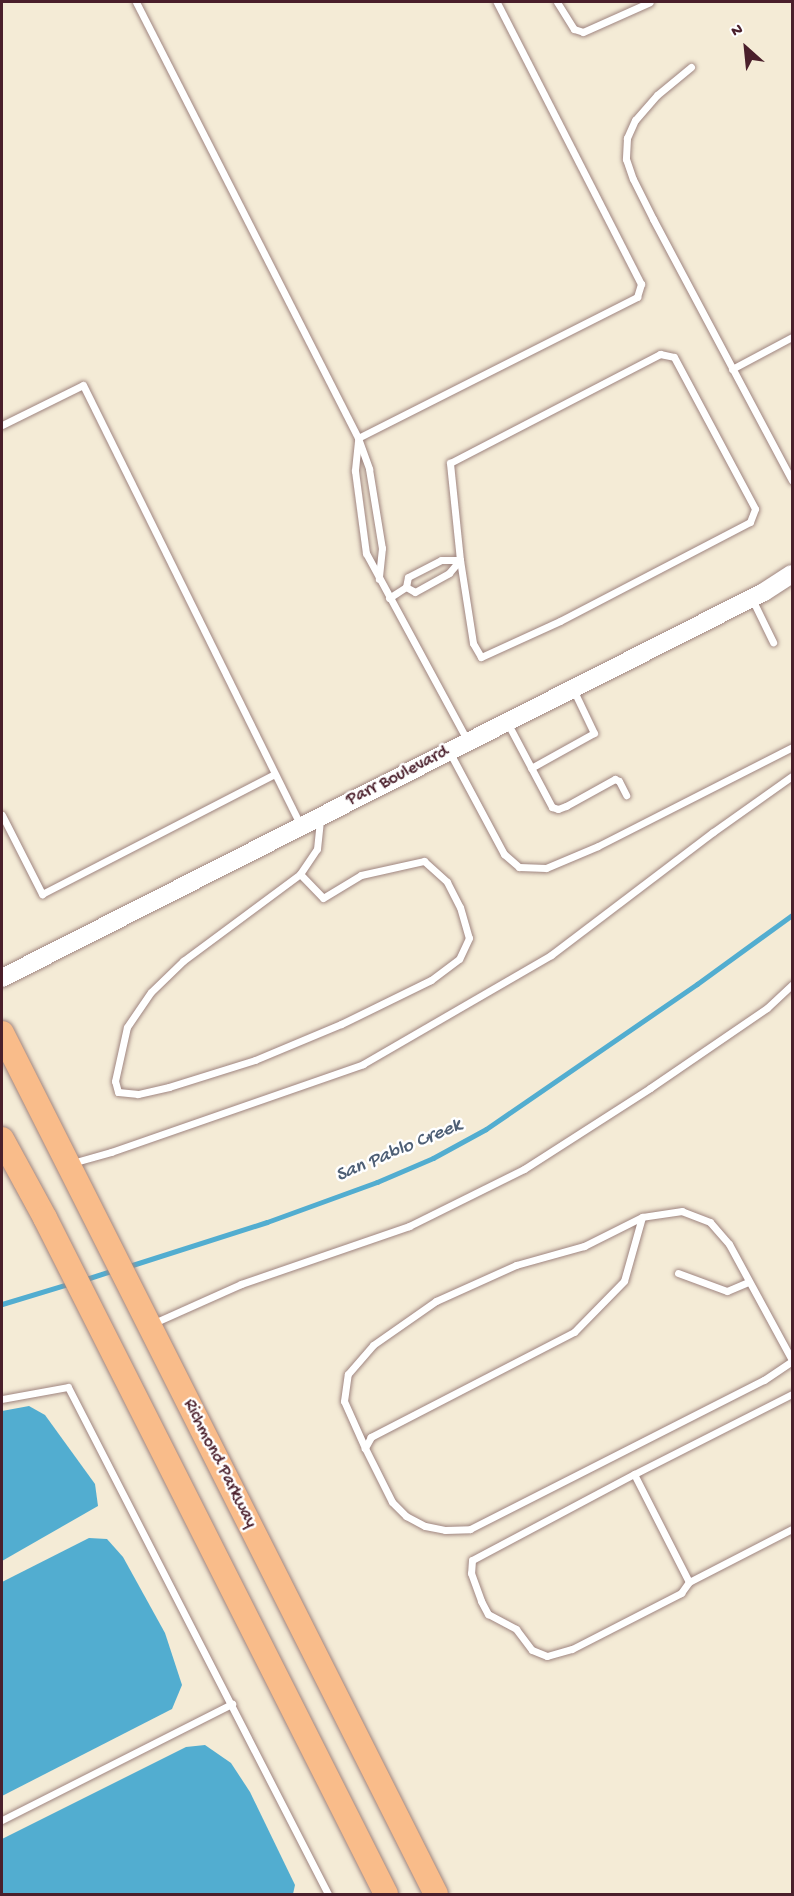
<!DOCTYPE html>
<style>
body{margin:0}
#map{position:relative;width:794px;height:1896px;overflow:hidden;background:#f4ebd6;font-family:"Gochi Hand",sans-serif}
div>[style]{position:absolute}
.water>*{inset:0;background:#52add0}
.stream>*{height:5px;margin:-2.5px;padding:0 2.5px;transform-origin:2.5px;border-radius:2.5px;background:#52add0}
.roads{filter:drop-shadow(0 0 2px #9f8580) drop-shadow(0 0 2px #9f8580)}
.service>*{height:7px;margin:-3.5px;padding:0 3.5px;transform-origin:3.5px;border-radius:3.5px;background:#fff}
.tertiary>*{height:18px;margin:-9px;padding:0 9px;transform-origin:9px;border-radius:9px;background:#fff}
.trunk>*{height:24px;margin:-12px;padding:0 12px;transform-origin:12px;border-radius:12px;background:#f9bc8a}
span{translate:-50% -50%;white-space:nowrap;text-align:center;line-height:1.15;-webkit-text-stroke:5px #fff;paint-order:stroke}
.street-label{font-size:18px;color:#4a1f2b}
.water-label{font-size:20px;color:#4e5f75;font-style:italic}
.frame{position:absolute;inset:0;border:3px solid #4a1f2b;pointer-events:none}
.north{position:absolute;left:716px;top:18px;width:60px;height:60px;-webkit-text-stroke:4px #fff;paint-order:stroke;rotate:333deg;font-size:16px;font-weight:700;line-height:24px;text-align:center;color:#4a1f2b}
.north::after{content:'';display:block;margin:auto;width:21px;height:27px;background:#4a1f2b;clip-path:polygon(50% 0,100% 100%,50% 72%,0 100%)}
</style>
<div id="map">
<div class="water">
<i style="clip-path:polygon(29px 1406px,45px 1415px,95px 1484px,98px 1506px,2px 1561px,2px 1411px)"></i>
<i style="clip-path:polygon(89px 1538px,107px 1539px,123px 1557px,165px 1633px,182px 1685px,172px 1709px,2px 1796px,2px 1582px)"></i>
<i style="clip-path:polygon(205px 1745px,231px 1763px,250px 1792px,295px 1885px,293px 1894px,2px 1894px,2px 1839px,186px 1747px)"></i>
</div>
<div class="stream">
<i style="left:126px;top:1267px;width:148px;rotate:-17.7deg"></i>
<i style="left:267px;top:1222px;width:117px;rotate:-20deg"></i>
<i style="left:377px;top:1182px;width:61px;rotate:-23.2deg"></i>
<i style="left:433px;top:1158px;width:60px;rotate:-28.7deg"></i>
<i style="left:486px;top:1129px;width:256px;rotate:-34.5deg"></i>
<i style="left:697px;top:984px;width:117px;rotate:-36deg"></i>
<i style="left:83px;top:1280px;width:33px;rotate:-18deg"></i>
<i style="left:2px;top:1304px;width:72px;rotate:-16.9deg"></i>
</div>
<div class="roads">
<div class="service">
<i style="left:136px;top:2px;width:489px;rotate:63deg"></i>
<i style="left:358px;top:438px;width:33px;rotate:70deg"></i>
<i style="left:369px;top:469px;width:80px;rotate:80.7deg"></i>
<i style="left:382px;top:548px;width:31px;rotate:96deg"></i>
<i style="left:557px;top:2px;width:32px;rotate:58deg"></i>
<i style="left:574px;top:29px;width:9px;rotate:18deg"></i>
<i style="left:583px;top:32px;width:73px;rotate:-24.1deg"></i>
<i style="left:691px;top:67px;width:44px;rotate:140.5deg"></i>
<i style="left:657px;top:95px;width:33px;rotate:131deg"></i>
<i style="left:635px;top:120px;width:20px;rotate:114deg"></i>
<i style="left:627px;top:138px;width:21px;rotate:93deg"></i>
<i style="left:626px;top:159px;width:21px;rotate:71deg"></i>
<i style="left:633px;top:179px;width:45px;rotate:63.4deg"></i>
<i style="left:653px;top:219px;width:296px;rotate:62deg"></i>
<i style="left:660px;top:354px;width:14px;rotate:12deg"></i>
<i style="left:674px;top:357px;width:172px;rotate:61.9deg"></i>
<i style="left:755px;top:509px;width:14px;rotate:111deg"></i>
<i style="left:750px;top:522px;width:214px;rotate:152.5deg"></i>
<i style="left:560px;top:621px;width:87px;rotate:155.5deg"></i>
<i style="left:481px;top:657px;width:16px;rotate:-120deg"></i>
<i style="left:473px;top:643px;width:84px;rotate:-98.9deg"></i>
<i style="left:460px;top:560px;width:98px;rotate:-95.9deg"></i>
<i style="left:450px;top:463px;width:237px;rotate:-27.4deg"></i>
<i style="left:732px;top:369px;width:68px;rotate:-28.1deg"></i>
<i style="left:2px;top:425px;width:90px;rotate:-26.3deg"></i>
<i style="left:83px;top:385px;width:492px;rotate:63.7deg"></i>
<i style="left:358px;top:438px;width:313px;rotate:-26.8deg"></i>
<i style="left:637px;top:297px;width:14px;rotate:-73deg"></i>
<i style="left:641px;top:284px;width:317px;rotate:-117.1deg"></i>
<i style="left:358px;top:441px;width:30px;rotate:96deg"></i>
<i style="left:355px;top:471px;width:83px;rotate:82.4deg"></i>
<i style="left:366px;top:553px;width:215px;rotate:61.6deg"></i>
<i style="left:406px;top:587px;width:10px;rotate:29deg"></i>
<i style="left:415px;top:592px;width:39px;rotate:-29deg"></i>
<i style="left:449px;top:573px;width:17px;rotate:-50deg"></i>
<i style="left:389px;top:598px;width:20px;rotate:-33deg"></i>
<i style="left:406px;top:587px;width:10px;rotate:-79deg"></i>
<i style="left:408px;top:577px;width:37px;rotate:-27deg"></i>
<i style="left:441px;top:560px;width:19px"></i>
<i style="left:753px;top:601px;width:46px;rotate:64deg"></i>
<i style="left:508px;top:724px;width:94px;rotate:62.1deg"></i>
<i style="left:552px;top:807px;width:6px;rotate:18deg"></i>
<i style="left:558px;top:809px;width:9px;rotate:-21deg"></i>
<i style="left:566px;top:806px;width:56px;rotate:-28.9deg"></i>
<i style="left:615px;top:779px;width:4px;rotate:27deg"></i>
<i style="left:619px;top:781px;width:16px;rotate:63deg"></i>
<i style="left:450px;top:753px;width:115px;rotate:61.9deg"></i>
<i style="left:504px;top:854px;width:20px;rotate:41deg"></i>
<i style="left:519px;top:867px;width:27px;rotate:2deg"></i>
<i style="left:546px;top:868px;width:56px;rotate:-22.9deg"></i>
<i style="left:598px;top:846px;width:218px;rotate:-27deg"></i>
<i style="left:531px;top:768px;width:72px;rotate:-29.1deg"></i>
<i style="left:594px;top:733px;width:47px;rotate:-115.5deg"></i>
<i style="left:2px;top:815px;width:89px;rotate:63.1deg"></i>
<i style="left:42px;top:894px;width:261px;rotate:-27.3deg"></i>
<i style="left:300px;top:874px;width:33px;rotate:46deg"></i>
<i style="left:323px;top:898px;width:44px;rotate:-31.2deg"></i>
<i style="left:361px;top:875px;width:65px;rotate:-12.5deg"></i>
<i style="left:424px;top:861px;width:31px;rotate:42deg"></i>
<i style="left:447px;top:882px;width:28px;rotate:63deg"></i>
<i style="left:460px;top:907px;width:32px;rotate:74deg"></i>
<i style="left:469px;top:938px;width:23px;rotate:115deg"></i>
<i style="left:459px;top:959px;width:35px;rotate:143deg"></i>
<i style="left:431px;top:980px;width:100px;rotate:153.9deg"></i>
<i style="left:341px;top:1024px;width:93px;rotate:157.3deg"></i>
<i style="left:255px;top:1060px;width:90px;rotate:162.6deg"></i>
<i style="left:169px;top:1087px;width:32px;rotate:167deg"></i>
<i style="left:138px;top:1094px;width:20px;rotate:-174deg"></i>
<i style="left:118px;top:1092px;width:11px;rotate:-105deg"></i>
<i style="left:115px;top:1081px;width:55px;rotate:-77.5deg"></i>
<i style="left:127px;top:1027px;width:42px;rotate:-55.6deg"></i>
<i style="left:151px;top:992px;width:45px;rotate:-44.1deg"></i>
<i style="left:183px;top:961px;width:146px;rotate:-36.6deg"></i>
<i style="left:300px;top:874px;width:30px;rotate:-56deg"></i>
<i style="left:317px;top:849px;width:30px;rotate:-84deg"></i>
<i style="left:72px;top:1163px;width:41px;rotate:-15.8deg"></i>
<i style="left:111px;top:1152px;width:267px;rotate:-19.2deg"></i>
<i style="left:363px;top:1064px;width:217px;rotate:-30.1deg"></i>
<i style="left:551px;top:955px;width:203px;rotate:-37.2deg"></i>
<i style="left:713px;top:832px;width:97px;rotate:-35.3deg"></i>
<i style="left:678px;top:1273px;width:52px;rotate:20.2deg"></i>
<i style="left:727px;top:1291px;width:23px;rotate:-23deg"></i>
<i style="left:154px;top:1323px;width:95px;rotate:-24.1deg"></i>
<i style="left:241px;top:1284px;width:178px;rotate:-19deg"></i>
<i style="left:409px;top:1226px;width:128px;rotate:-26.4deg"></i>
<i style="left:524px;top:1169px;width:150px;rotate:-32.7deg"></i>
<i style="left:650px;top:1088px;width:142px;rotate:-34.4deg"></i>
<i style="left:767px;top:1008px;width:34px;rotate:-43deg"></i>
<i style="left:792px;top:1360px;width:132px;rotate:-118.5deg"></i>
<i style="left:729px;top:1244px;width:29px;rotate:-131deg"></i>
<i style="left:710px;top:1222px;width:30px;rotate:-159deg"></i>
<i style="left:682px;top:1211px;width:40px;rotate:171.5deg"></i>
<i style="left:642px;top:1217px;width:66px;rotate:105.7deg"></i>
<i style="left:624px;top:1281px;width:71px;rotate:134.4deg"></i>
<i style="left:574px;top:1332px;width:229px;rotate:152.7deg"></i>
<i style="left:371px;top:1437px;width:13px;rotate:119deg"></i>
<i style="left:365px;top:1448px;width:60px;rotate:63.4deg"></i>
<i style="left:392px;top:1502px;width:20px;rotate:45deg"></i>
<i style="left:406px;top:1516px;width:21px;rotate:28deg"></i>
<i style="left:425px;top:1526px;width:20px;rotate:11deg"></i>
<i style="left:445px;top:1530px;width:25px;rotate:-2deg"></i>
<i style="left:470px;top:1529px;width:330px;rotate:-26.9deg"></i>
<i style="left:764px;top:1380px;width:34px;rotate:-34deg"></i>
<i style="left:792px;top:1394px;width:177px;rotate:153.1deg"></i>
<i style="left:634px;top:1474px;width:121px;rotate:63deg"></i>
<i style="left:689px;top:1582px;width:116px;rotate:-27.2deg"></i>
<i style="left:2px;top:1399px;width:67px;rotate:-10.3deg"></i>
<i style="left:68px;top:1387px;width:570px;rotate:62.85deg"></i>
<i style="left:365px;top:1448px;width:51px;rotate:-114.1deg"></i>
<i style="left:344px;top:1401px;width:27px;rotate:-82deg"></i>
<i style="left:348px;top:1374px;width:38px;rotate:-49deg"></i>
<i style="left:373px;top:1345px;width:77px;rotate:-34.9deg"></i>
<i style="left:436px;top:1301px;width:88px;rotate:-24.2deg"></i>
<i style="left:516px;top:1265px;width:71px;rotate:-15.6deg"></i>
<i style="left:584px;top:1246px;width:65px;rotate:-26.6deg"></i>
<i style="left:634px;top:1474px;width:183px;rotate:152deg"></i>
<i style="left:472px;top:1560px;width:13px;rotate:94deg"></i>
<i style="left:471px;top:1573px;width:30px;rotate:70deg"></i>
<i style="left:481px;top:1601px;width:15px;rotate:62deg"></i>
<i style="left:488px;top:1614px;width:32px;rotate:28deg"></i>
<i style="left:516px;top:1629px;width:26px;rotate:53deg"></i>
<i style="left:532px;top:1650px;width:16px;rotate:22deg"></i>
<i style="left:547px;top:1656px;width:26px;rotate:-16deg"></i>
<i style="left:572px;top:1649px;width:123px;rotate:-27.2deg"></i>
<i style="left:681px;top:1593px;width:14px;rotate:-54deg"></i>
<i style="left:2px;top:1820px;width:258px;rotate:-26.8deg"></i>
</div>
<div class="tertiary">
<i style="left:2px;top:978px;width:854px;rotate:-26.87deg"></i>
<i style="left:764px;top:592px;width:33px;rotate:-33deg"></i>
</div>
<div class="trunk">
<i style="left:2px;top:1033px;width:964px;rotate:63.25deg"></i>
<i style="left:2px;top:1139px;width:90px;rotate:61.4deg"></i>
<i style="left:45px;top:1218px;width:757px;rotate:63.23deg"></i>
</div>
</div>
<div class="street-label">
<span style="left:398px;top:777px;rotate:-27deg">Parr Boulevard</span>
<span style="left:219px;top:1464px;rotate:63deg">Richmond Parkway</span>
</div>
<div class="water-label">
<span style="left:399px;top:1151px;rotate:-23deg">San Pablo Creek</span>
</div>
<div class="frame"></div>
<div class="north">N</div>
</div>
